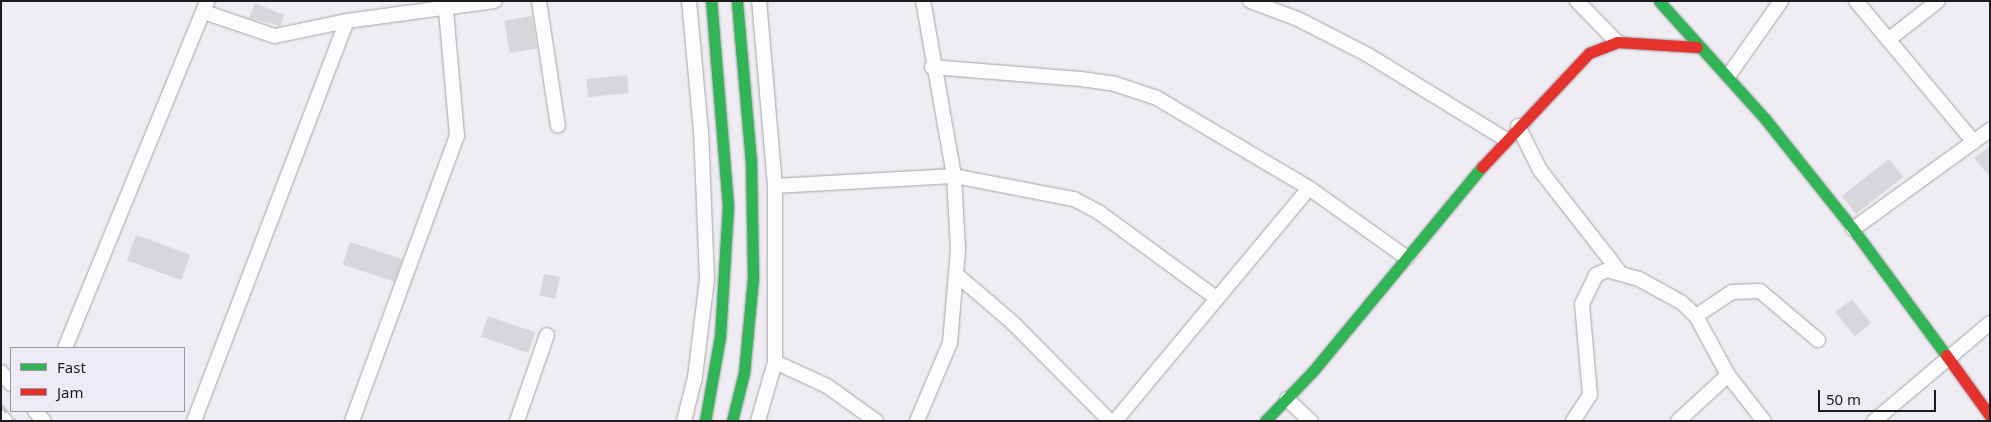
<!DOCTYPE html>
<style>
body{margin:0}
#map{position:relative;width:1991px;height:422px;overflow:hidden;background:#efedf3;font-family:"Noto Sans",sans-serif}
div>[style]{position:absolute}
.building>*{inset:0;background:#d8d6db;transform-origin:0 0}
.roads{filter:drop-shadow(0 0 1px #a5a3a8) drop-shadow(0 0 1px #a5a3a8)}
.street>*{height:14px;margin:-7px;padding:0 7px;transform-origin:7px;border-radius:7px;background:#fdfcfd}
.fast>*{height:11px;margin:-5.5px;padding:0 5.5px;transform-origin:5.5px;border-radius:5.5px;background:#30b455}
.jam>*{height:11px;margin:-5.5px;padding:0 5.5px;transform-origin:5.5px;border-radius:5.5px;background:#e5322d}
.rail>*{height:4px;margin-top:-2px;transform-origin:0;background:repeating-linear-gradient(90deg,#c4c4c6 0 9px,transparent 0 18px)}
span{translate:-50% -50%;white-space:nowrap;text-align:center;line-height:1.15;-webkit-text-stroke:4px #eeeaf6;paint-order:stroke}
.frame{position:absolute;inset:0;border:2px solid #1d1b20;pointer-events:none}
.legend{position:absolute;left:10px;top:347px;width:175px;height:65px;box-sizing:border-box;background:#eeeaf6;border:1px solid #9a97a0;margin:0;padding:6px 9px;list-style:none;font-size:15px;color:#1d1b20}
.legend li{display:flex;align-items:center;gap:10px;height:25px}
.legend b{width:25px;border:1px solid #9a97a0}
.scale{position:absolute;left:1818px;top:390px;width:118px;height:22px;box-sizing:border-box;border:2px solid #1d1b20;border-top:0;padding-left:6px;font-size:15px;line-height:18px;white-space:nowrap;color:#1d1b20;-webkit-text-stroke:4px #eeeaf6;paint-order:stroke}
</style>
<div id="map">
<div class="building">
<i style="clip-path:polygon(255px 3px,284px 15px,280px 26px,249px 18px)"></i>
<i style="left:532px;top:16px;width:33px;height:28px;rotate:81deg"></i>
<i style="left:627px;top:75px;width:18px;height:41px;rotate:84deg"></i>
<i style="clip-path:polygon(1990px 146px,1990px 177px,1974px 158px)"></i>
<i style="left:1889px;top:159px;width:23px;height:60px;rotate:52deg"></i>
<i style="left:136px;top:235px;width:58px;height:27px;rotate:20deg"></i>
<i style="left:350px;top:242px;width:55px;height:24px;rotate:18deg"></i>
<i style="left:544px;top:274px;width:16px;height:22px;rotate:11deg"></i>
<i style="left:1852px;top:299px;width:31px;height:21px;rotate:52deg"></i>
<i style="left:488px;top:316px;width:50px;height:22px;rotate:19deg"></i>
</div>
<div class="roads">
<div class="street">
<i style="left:539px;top:1px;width:126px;rotate:81.4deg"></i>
<i style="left:1250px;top:1px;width:51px;rotate:20.6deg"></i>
<i style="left:1298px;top:19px;width:79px;rotate:27.2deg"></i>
<i style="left:1368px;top:55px;width:161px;rotate:31.5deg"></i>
<i style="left:1577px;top:1px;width:57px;rotate:45.7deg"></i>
<i style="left:1856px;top:1px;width:184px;rotate:50.1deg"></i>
<i style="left:204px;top:12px;width:75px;rotate:18.7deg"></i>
<i style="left:275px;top:36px;width:74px;rotate:-11.8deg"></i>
<i style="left:347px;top:21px;width:149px;rotate:-7.7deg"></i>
<i style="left:1888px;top:40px;width:63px;rotate:-38deg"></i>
<i style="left:932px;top:67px;width:149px;rotate:4.6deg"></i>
<i style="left:1081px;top:79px;width:34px;rotate:8deg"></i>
<i style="left:1115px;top:84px;width:44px;rotate:18.4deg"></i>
<i style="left:1157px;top:98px;width:177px;rotate:30.6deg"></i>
<i style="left:1309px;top:188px;width:120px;rotate:35.5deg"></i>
<i style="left:1729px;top:75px;width:90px;rotate:-54.9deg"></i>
<i style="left:1518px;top:126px;width:49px;rotate:63.4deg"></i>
<i style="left:1540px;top:170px;width:127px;rotate:52deg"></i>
<i style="left:775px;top:186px;width:179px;rotate:-3.2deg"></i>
<i style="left:954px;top:176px;width:122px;rotate:10.9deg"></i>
<i style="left:1074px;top:199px;width:30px;rotate:28deg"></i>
<i style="left:1100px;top:213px;width:144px;rotate:36.2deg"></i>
<i style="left:1853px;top:229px;width:169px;rotate:-35.9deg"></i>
<i style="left:957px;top:275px;width:74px;rotate:40.6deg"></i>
<i style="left:1013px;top:323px;width:138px;rotate:45.3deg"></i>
<i style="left:1696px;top:316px;width:43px;rotate:-33.7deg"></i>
<i style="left:1732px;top:292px;width:28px;rotate:-2deg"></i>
<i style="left:1760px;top:291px;width:76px;rotate:40.2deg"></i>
<i style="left:65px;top:348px;width:375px;rotate:-67.7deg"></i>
<i style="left:775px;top:362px;width:57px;rotate:24.8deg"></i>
<i style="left:827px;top:386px;width:60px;rotate:35.5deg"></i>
<i style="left:1px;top:372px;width:16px;rotate:50deg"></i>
<i style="left:1287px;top:399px;width:33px;rotate:43deg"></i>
<i style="left:35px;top:411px;width:13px;rotate:48deg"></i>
<i style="left:1px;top:416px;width:6px;rotate:51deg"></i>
<i style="left:194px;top:421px;width:428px;rotate:-69.1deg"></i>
<i style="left:352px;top:421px;width:304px;rotate:-69.8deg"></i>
<i style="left:457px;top:136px;width:126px;rotate:-95deg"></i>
<i style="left:517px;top:421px;width:91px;rotate:-70.8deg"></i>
<i style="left:684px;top:421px;width:45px;rotate:-76deg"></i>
<i style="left:695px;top:377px;width:99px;rotate:-83deg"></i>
<i style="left:707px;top:279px;width:147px;rotate:-92.3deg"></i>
<i style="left:701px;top:132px;width:132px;rotate:-95.2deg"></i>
<i style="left:758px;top:421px;width:61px;rotate:-73.9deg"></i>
<i style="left:775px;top:362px;width:176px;rotate:-90deg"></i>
<i style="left:775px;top:186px;width:186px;rotate:-94.9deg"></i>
<i style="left:917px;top:421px;width:85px;rotate:-67.1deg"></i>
<i style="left:950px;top:343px;width:94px;rotate:-85.1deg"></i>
<i style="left:958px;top:249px;width:73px;rotate:-93.1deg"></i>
<i style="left:954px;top:176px;width:178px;rotate:-100deg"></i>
<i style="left:1115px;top:421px;width:303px;rotate:-50.2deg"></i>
<i style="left:1573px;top:421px;width:31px;rotate:-57deg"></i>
<i style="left:1590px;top:395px;width:91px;rotate:-95deg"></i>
<i style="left:1582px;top:304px;width:32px;rotate:-64deg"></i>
<i style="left:1596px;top:275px;width:12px;rotate:-24deg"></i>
<i style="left:1607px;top:270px;width:33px;rotate:16deg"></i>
<i style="left:1639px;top:279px;width:48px;rotate:28.7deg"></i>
<i style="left:1681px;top:302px;width:21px;rotate:43deg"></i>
<i style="left:1696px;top:316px;width:67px;rotate:61.5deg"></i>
<i style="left:1728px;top:375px;width:58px;rotate:52deg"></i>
<i style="left:1678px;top:421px;width:68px;rotate:-42.6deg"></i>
<i style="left:1874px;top:421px;width:152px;rotate:-40.2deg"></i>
</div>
<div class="fast">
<i style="left:1659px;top:1px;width:160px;rotate:48deg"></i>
<i style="left:1766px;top:120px;width:139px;rotate:51.4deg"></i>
<i style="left:1853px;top:229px;width:157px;rotate:53.6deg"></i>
<i style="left:705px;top:421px;width:85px;rotate:-79.9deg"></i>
<i style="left:720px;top:337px;width:131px;rotate:-86.5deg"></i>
<i style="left:728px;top:206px;width:206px;rotate:-94.7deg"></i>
<i style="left:732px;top:421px;width:49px;rotate:-76deg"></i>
<i style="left:744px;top:373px;width:96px;rotate:-84.6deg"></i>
<i style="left:753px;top:277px;width:115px;rotate:-91deg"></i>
<i style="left:751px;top:162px;width:162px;rotate:-95deg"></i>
<i style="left:1265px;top:421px;width:69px;rotate:-46.2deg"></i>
<i style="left:1313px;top:371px;width:265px;rotate:-50.4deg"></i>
</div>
<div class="jam">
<i style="left:1482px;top:167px;width:156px;rotate:-46.8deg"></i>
<i style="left:1589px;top:53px;width:30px;rotate:-21deg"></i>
<i style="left:1617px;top:42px;width:80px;rotate:3.6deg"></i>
<i style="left:1946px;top:355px;width:75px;rotate:54.2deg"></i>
</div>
</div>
<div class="rail">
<i style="left:1px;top:406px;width:21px;rotate:47deg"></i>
</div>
<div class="frame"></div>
<ul class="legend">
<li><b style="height:6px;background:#30b455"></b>Fast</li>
<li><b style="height:6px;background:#e5322d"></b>Jam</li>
</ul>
<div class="scale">50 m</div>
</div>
